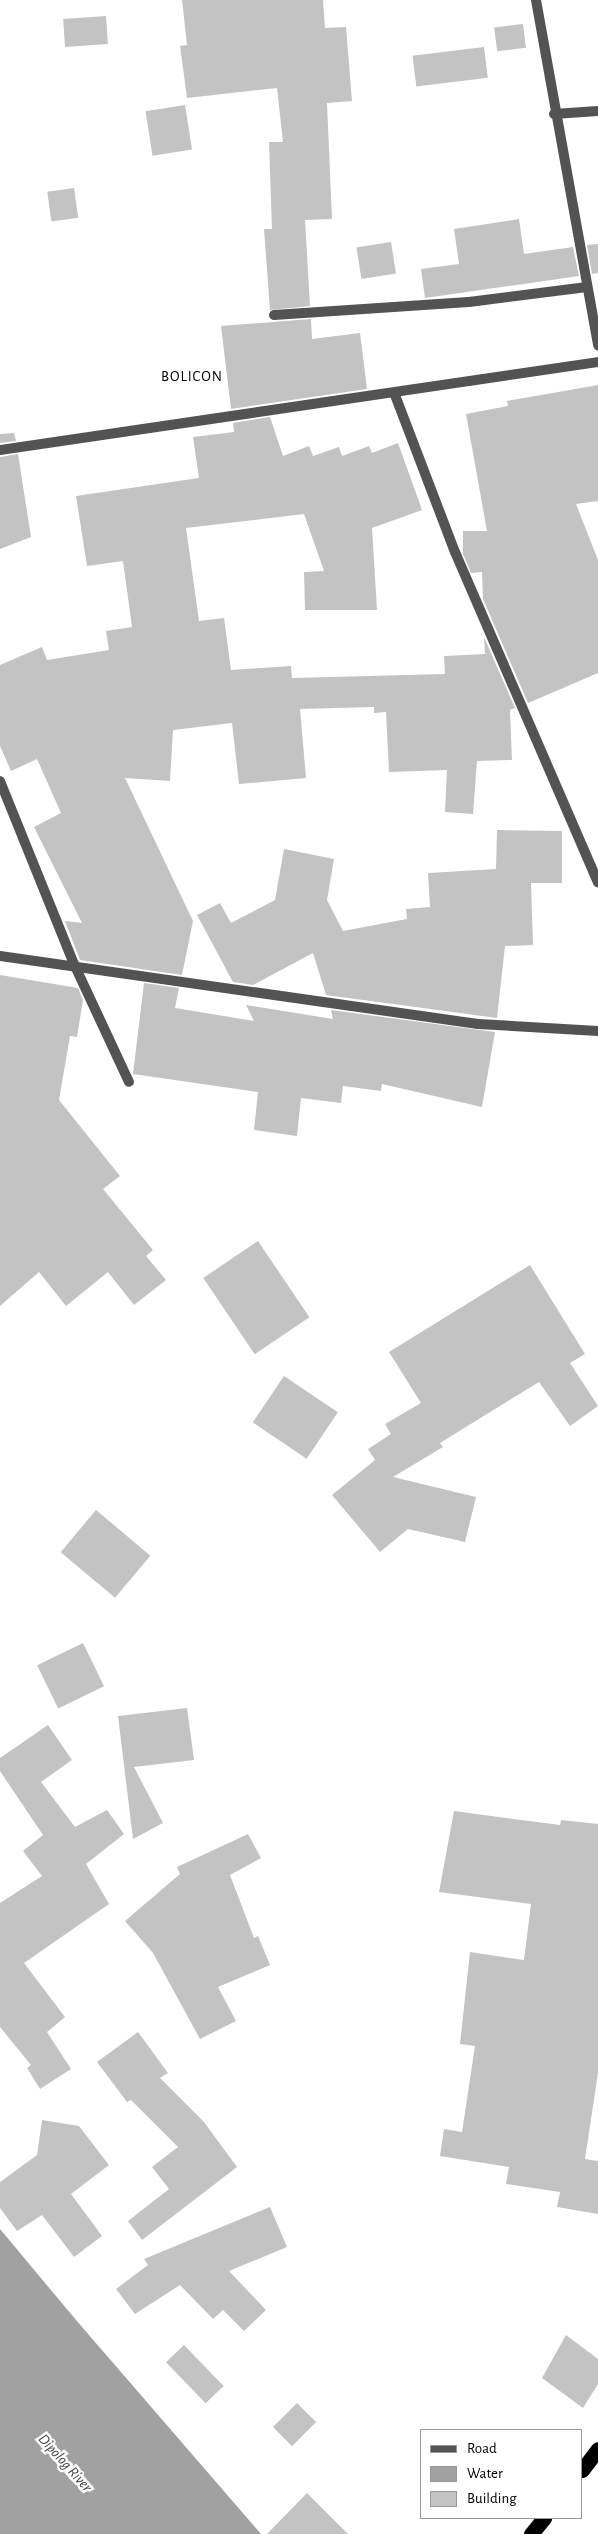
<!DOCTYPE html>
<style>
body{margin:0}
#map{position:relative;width:598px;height:2534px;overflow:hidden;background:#fff;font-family:"Alegreya Sans",sans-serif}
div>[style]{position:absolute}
.water>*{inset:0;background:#a1a1a1}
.building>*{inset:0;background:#c3c3c3;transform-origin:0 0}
.street>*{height:10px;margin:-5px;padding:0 5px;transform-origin:5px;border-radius:5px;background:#535353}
.highway>*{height:15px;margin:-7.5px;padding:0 7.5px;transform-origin:7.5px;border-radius:7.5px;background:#000}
span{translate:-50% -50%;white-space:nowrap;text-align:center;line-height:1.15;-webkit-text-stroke:5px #fff;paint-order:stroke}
.neighbourhood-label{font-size:15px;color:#000;letter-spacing:1px}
.water-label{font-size:15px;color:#424242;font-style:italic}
.legend{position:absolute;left:420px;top:2429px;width:162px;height:90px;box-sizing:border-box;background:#fff;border:1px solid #999;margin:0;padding:6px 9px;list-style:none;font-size:15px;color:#000}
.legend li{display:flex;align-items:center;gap:10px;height:25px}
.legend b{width:25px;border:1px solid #999}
</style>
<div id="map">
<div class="water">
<i style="clip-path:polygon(0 2229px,76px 2320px,261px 2534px,0 2534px)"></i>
</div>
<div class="building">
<i style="clip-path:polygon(182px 0,323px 0,325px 28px,346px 27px,352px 101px,327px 103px,332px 219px,305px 220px,310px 306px,270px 310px,264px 229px,272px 229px,269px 142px,283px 142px,277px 88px,187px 98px,180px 46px,187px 45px)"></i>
<i style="left:106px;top:16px;width:28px;height:43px;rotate:86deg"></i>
<i style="left:523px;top:24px;width:24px;height:29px;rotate:83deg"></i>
<i style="left:484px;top:47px;width:31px;height:72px;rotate:83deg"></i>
<i style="left:185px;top:105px;width:45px;height:40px;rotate:81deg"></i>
<i style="left:74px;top:188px;width:30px;height:27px;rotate:82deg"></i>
<i style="clip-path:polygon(519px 219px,524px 254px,573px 247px,579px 276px,425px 298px,421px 269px,459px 264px,454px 229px)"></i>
<i style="left:391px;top:242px;width:32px;height:35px;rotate:81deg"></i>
<i style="clip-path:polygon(598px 244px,598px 273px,592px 274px,587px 245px)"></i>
<i style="clip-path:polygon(311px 319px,312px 339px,360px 333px,367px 389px,231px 409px,221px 326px)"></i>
<i style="clip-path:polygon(598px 385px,598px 501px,576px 504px,598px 560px,598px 673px,528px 703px,483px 599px,482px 572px,471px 573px,463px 554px,463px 531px,487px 531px,466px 414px,508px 406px,507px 401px)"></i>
<i style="clip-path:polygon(270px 417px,283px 456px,309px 446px,313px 456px,339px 447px,342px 456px,369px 446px,372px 453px,398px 443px,422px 510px,372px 528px,377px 610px,305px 610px,304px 572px,324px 571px,304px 514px,186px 528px,199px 621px,224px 618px,231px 670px,291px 666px,292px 678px,445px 674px,444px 656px,485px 654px,484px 637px,515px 708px,510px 710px,512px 760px,477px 761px,473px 814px,445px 812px,447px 770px,389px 772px,386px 712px,374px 713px,374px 707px,300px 709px,306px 778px,239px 784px,232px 723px,173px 730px,170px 781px,125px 778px,193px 921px,182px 975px,80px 960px,65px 921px,82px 923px,34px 827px,61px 813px,37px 759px,11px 771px,0 746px,0 665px,42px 647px,47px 660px,109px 650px,106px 631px,132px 627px,123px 561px,87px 566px,76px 496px,199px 478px,193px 437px,234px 432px,233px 423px)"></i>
<i style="clip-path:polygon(14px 433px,16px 441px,0 443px,0 434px)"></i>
<i style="clip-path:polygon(18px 454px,31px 537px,0 549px,0 457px)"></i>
<i style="clip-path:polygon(497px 830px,562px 831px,562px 883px,531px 883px,533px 945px,505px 946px,497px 1018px,326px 995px,313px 953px,253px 985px,233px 982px,197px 915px,220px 903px,231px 923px,275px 900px,284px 849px,334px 859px,327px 900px,343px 931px,407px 919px,406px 909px,430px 907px,428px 873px,496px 869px)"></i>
<i style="clip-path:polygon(0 975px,78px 988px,83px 1000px,77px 1037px,70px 1036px,59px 1100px,120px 1176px,103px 1189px,153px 1250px,146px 1256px,166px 1280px,134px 1305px,108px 1272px,66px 1306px,39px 1272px,0 1306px)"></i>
<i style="clip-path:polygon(144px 983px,179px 988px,175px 1008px,254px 1021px,246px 1005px,333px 1019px,331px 1010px,495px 1032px,482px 1107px,382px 1084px,381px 1091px,343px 1086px,341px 1103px,301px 1098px,297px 1136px,254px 1130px,258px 1092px,133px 1074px)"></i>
<i style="left:258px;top:1241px;width:92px;height:66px;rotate:56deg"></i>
<i style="clip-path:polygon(530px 1265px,585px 1354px,570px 1363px,598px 1406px,570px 1426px,539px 1382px,440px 1443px,443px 1447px,393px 1477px,476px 1497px,465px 1542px,408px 1529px,380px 1552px,332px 1495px,375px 1460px,368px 1449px,391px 1434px,385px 1424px,421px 1403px,389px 1352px)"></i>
<i style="left:284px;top:1376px;width:65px;height:56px;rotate:34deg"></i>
<i style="left:96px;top:1510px;width:71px;height:55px;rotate:40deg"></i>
<i style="left:83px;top:1643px;width:48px;height:51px;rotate:64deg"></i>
<i style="clip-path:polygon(187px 1708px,194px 1760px,134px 1767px,163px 1823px,133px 1839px,118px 1716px)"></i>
<i style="clip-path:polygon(48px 1725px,72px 1760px,41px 1782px,75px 1827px,107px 1810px,124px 1834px,86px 1864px,109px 1904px,24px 1963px,65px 2017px,47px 2032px,71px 2069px,40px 2089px,27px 2068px,31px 2065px,0 2027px,0 1903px,42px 1876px,23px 1851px,43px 1835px,0 1771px,0 1758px)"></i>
<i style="clip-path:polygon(454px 1811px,560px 1825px,561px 1820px,598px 1824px,598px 2073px,585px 2159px,598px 2161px,598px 2214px,557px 2207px,560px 2192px,506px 2184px,509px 2167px,440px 2156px,444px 2129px,462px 2132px,475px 2046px,460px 2044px,470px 1952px,524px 1960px,531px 1904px,439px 1892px)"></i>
<i style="clip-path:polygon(248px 1834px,261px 1858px,230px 1875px,254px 1938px,258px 1936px,270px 1965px,218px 1987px,236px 2021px,200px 2039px,153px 1953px,125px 1921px,180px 1874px,177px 1867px)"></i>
<i style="clip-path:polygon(138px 2032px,168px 2073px,160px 2078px,204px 2122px,237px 2167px,142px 2240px,128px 2221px,169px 2189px,152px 2167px,178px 2147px,131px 2100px,127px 2102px,97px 2062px)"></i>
<i style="clip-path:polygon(42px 2120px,79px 2126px,109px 2165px,71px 2194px,102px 2236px,74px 2257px,42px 2215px,17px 2231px,0 2208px,0 2182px,37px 2155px)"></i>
<i style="clip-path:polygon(270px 2207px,287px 2247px,229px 2271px,266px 2310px,244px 2331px,223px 2310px,213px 2319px,180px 2285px,135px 2314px,116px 2289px,148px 2265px,144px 2259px)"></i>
<i style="clip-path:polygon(566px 2335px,598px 2359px,598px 2384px,583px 2408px,542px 2378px)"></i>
<i style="left:184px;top:2345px;width:57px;height:25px;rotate:46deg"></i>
<i style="left:297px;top:2403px;width:27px;height:34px;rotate:45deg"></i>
<i style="clip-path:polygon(307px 2493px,348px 2534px,267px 2534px)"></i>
</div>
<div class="street">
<i style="left:536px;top:0;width:351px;rotate:79.8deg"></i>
<i style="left:554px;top:114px;width:44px;rotate:-3.9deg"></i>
<i style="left:274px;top:315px;width:195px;rotate:-3.8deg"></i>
<i style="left:469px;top:302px;width:119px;rotate:-7.2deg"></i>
<i style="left:395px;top:395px;width:168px;rotate:69.1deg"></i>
<i style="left:455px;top:552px;width:360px;rotate:66.6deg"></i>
<i style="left:0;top:450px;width:604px;rotate:-8.37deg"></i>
<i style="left:0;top:781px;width:197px;rotate:68deg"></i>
<i style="left:74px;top:964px;width:130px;rotate:65deg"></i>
<i style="left:0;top:956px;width:483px;rotate:8.1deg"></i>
<i style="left:478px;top:1024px;width:120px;rotate:3.3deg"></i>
</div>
<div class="highway">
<i style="left:582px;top:2470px;width:26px;rotate:-53deg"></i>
<i style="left:531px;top:2534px;width:21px;rotate:-51deg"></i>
</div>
<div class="neighbourhood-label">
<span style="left:192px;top:377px">BOLICON</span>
</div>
<div class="water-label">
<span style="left:65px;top:2463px;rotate:48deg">Dipolog River</span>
</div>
<ul class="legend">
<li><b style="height:6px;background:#535353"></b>Road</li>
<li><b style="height:14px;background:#a1a1a1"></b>Water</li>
<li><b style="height:14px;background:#c3c3c3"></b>Building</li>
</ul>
</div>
